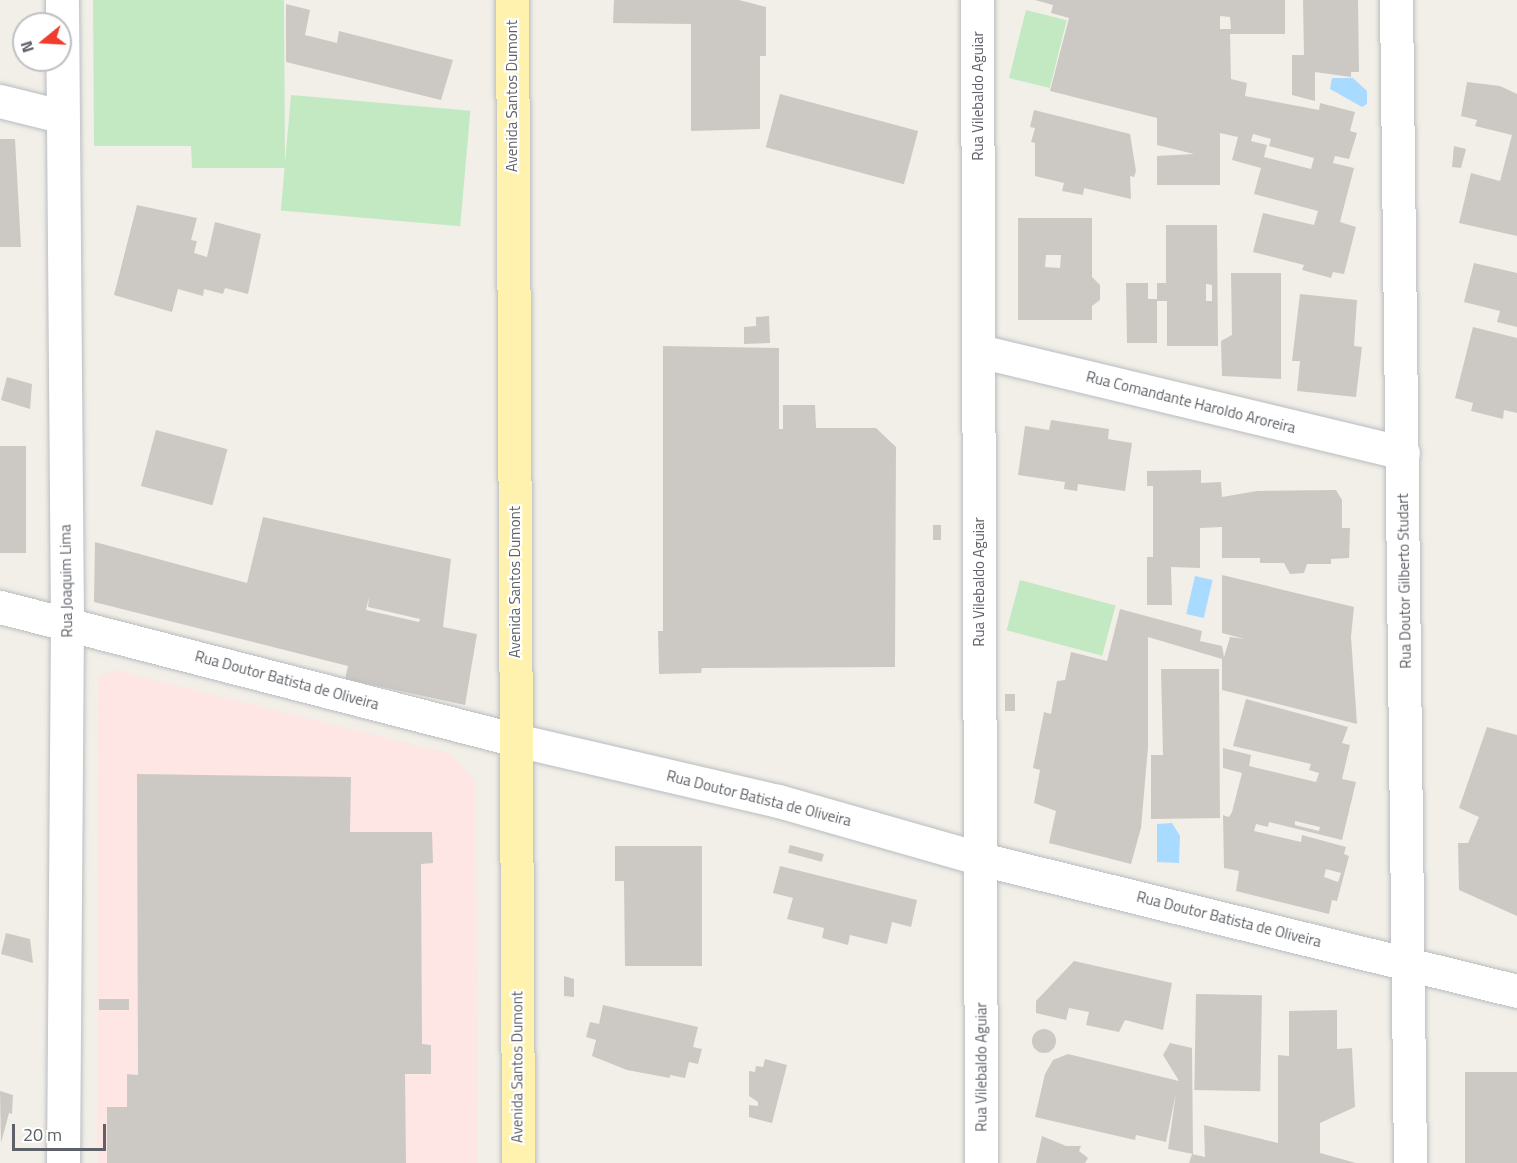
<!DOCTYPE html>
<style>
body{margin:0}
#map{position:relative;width:1517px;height:1163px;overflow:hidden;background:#f1efe7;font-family:"Titillium Web",sans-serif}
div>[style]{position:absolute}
.medical>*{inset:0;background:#fde6e4}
.green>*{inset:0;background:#c3e9c3;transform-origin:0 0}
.water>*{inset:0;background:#a9daff;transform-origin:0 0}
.building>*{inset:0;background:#ccc9c4;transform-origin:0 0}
.round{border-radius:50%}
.roads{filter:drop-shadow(0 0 2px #b9bcc1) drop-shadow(0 0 2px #b9bcc1)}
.street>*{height:33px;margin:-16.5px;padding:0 16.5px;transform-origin:16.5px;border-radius:16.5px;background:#fff}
.primary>*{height:33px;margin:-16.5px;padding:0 16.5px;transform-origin:16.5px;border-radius:16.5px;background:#fff2ae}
span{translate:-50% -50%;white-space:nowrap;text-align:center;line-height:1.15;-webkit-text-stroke:4.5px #fff;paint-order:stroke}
.street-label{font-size:15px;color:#5e6268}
.north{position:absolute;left:12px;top:12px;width:60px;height:60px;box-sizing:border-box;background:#fff;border:2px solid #bfc0c3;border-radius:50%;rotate:252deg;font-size:16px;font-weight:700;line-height:24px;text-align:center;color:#5e6268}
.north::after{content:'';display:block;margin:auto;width:21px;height:27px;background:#f13b2c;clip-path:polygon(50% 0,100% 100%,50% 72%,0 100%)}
.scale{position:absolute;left:12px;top:1124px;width:94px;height:27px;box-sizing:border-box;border:3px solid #5e6268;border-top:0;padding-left:8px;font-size:18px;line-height:21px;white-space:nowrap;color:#5e6268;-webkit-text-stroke:4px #fff;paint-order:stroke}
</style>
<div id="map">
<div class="medical">
<i style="clip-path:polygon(115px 670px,451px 754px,476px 781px,477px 1163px,97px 1163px,98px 678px)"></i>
</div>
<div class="green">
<i style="clip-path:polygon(93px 0,284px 0,285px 168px,192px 168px,191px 146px,94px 146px)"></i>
<i style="left:1026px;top:10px;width:42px;height:70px;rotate:14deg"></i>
<i style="left:291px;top:95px;width:180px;height:116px;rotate:5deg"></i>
<i style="left:1020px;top:580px;width:99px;height:52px;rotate:15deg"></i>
</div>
<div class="water">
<i style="clip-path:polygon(1332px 78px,1353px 78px,1367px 91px,1367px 104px,1362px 107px,1330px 89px)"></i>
<i style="left:1195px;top:576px;width:18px;height:39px;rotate:13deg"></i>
<i style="clip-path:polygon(1172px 823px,1180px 836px,1179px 863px,1157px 862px,1157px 824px)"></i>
</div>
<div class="building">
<i style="clip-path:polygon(614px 0,739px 0,766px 7px,766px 56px,760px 56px,760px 129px,691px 131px,691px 24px,613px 23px)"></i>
<i style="clip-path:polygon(evenodd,1035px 0,1285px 0,1285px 34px,1230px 34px,1231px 79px,1247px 83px,1245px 96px,1319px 110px,1320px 103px,1355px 112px,1350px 131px,1357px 133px,1349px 159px,1335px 156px,1333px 163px,1354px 168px,1340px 222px,1356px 227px,1344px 274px,1333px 272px,1331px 278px,1302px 270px,1304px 265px,1253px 252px,1263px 213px,1314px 225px,1318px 211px,1254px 194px,1261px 168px,1232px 160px,1238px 137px,1220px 133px,1220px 185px,1157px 185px,1157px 156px,1194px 154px,1157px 145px,1157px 118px,1050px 91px,1069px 18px,1051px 13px,1053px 5px,1035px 0,1220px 16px,1230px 17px,1231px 29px,1220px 29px,1220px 16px,1035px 0,1253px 134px,1271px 139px,1269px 146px,1314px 158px,1311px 169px,1264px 157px,1267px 145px,1251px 141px,1253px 134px)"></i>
<i style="clip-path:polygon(1303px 0,1358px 0,1359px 72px,1351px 72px,1351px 77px,1315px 72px,1315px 101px,1292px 95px,1292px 55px,1304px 55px)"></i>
<i style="clip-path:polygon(286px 4px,310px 10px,305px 35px,337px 43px,339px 31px,453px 60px,441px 100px,286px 62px)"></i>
<i style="clip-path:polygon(1467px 82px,1500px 86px,1517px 94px,1517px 236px,1459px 223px,1471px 173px,1500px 181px,1512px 135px,1475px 126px,1477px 120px,1461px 116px)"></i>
<i style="left:780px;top:94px;width:143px;height:55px;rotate:15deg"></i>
<i style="clip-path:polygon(1034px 110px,1130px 134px,1136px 171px,1134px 177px,1130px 176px,1131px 199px,1084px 188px,1083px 195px,1062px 191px,1064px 183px,1035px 176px,1035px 143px,1031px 142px,1035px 128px,1030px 127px)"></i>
<i style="clip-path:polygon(0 139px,15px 139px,21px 247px,0 247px)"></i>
<i style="clip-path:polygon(1454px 146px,1466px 149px,1461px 168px,1452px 167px)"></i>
<i style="clip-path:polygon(137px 205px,197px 218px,191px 240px,197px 241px,194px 253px,207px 257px,215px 222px,261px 234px,248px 294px,225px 288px,223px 294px,204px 289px,203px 296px,178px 289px,172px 312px,114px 295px)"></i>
<i style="clip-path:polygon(evenodd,1018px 218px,1092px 218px,1092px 277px,1100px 285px,1100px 300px,1092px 306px,1092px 320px,1018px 320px,1018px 218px,1046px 255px,1061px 255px,1060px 268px,1045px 267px,1046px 255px)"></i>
<i style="clip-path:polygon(evenodd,1166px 225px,1217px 225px,1218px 346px,1167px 346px,1167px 301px,1157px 301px,1157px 343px,1127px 343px,1126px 283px,1148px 283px,1148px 299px,1157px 299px,1157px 283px,1166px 283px,1166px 225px,1206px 284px,1212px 285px,1212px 301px,1206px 301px,1206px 284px)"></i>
<i style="clip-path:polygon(1474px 263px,1517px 273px,1517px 327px,1497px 322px,1500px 311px,1464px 302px)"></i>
<i style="clip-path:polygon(1231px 273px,1281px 273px,1281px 379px,1222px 376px,1221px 341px,1232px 335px)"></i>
<i style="clip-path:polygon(1300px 294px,1357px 300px,1354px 346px,1362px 347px,1356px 397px,1297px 391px,1300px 361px,1292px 361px)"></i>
<i style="clip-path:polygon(769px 316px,770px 343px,744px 344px,744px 327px,756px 326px,756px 317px)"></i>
<i style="clip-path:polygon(1473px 327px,1517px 338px,1517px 413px,1504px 410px,1503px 419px,1471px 411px,1473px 403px,1455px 398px)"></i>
<i style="clip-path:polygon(663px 346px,779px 348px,779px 429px,783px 429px,783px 405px,815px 405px,816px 428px,876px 428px,896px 447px,895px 667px,702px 668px,701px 673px,659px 674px,658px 631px,663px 631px)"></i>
<i style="clip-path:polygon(7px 377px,32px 384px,30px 409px,1px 400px)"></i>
<i style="clip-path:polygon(1051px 420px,1109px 429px,1108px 439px,1132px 443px,1125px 491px,1078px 484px,1077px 491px,1064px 489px,1065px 482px,1018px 475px,1025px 426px,1049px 430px)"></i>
<i style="left:156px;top:430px;width:74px;height:58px;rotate:15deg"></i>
<i style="left:0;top:446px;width:26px;height:107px"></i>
<i style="clip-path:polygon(1201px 470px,1201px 483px,1221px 482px,1222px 497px,1257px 491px,1336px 490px,1342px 500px,1342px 528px,1350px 528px,1349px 558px,1331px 559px,1331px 564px,1307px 564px,1304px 573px,1290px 574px,1284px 563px,1260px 563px,1260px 558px,1222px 558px,1222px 527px,1200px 528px,1200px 568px,1171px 567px,1172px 605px,1147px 605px,1147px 557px,1153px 557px,1153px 486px,1147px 486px,1147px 471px)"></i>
<i style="clip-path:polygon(evenodd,263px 517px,451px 559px,443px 627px,477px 634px,465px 705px,345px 679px,348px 666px,94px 602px,95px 542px,247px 583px,263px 517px,369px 597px,368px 607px,420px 619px,419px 622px,366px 610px,369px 597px)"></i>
<i style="left:933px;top:525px;width:8px;height:15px"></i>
<i style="clip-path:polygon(1222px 575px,1354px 607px,1351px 637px,1357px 724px,1222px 690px,1222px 659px,1148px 637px,1148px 747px,1141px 828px,1131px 864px,1049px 843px,1056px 811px,1034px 803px,1040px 770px,1033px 768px,1044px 712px,1051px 714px,1057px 681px,1065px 680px,1071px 652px,1107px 661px,1120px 609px,1202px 631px,1200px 641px,1222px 646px,1224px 657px,1230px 637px,1245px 639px,1222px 633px)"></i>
<i style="clip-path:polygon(1161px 669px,1219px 669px,1220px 818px,1151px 819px,1151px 755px,1163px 755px)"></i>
<i style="left:1005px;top:694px;width:10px;height:17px"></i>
<i style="clip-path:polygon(evenodd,1246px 699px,1348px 727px,1342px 743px,1350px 745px,1342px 779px,1356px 782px,1342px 840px,1269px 822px,1268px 827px,1256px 824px,1254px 831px,1301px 842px,1302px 835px,1346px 847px,1344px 854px,1349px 856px,1337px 901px,1332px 900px,1329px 914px,1236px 891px,1239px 871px,1224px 868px,1223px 815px,1229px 817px,1232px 812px,1242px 773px,1223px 768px,1223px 748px,1251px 755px,1249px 766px,1316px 782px,1319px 773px,1309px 770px,1311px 764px,1233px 746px,1246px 699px,1295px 821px,1320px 827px,1319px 831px,1295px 825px,1295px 821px,1246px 699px,1326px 869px,1341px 873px,1338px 882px,1324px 877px,1326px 869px)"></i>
<i style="clip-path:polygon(1487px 727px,1517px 735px,1517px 916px,1459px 890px,1458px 843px,1468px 843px,1479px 817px,1459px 808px)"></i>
<i style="clip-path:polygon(137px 774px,351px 777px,350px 832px,432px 832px,433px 863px,421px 864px,422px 1044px,431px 1045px,431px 1074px,405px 1074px,406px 1163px,107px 1163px,107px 1107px,127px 1107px,127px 1074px,138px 1075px)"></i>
<i style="left:790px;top:845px;width:35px;height:8px;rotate:15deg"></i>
<i style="clip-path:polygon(615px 846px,702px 846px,702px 966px,625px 966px,624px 881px,615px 881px)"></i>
<i style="clip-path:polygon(780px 866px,917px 900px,911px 927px,892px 922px,887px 944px,850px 935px,848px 945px,822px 938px,824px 928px,787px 919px,793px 898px,773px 893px)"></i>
<i style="clip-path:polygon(6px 933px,30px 939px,33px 963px,1px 954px)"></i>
<i style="clip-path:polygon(1074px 961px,1172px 983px,1163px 1030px,1125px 1020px,1119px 1032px,1086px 1025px,1089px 1012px,1069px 1008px,1066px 1020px,1036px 1013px,1036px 1001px)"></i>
<i style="clip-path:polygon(564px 976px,574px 979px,574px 997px,564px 996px)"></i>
<i style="left:1196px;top:994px;width:66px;height:96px;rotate:1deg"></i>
<i style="left:129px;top:999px;width:11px;height:30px;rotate:90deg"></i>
<i style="clip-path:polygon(603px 1005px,698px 1027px,693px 1047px,702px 1049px,698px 1064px,689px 1062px,685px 1078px,670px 1075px,670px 1078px,627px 1070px,592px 1056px,596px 1040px,586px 1037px,590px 1022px,599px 1024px)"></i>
<i style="clip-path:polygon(1337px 1010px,1337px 1049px,1352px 1048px,1355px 1107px,1320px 1123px,1320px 1153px,1356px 1163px,1189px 1163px,1192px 1154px,1205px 1157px,1204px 1125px,1278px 1143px,1278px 1055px,1289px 1056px,1289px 1011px)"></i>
<i class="round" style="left:1032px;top:1029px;width:24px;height:24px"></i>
<i style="clip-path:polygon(1170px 1043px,1192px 1048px,1193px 1154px,1168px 1149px,1176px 1093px,1166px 1142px,1136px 1135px,1135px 1140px,1035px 1117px,1045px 1074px,1053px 1060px,1068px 1054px,1179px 1081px,1163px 1055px)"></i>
<i style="clip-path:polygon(765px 1059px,787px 1065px,772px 1123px,749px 1117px,749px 1105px,758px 1106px,758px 1102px,749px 1096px,749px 1071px,755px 1072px,756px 1066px,763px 1067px)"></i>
<i style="left:1465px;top:1072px;width:52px;height:91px"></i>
<i style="clip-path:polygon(0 1091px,13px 1095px,12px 1114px,9px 1113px,1px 1143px)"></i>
<i style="clip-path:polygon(1042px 1136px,1066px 1146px,1081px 1146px,1079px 1151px,1088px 1158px,1085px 1163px,1036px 1163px)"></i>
</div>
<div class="roads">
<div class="street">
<i style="left:62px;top:0;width:622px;rotate:89.54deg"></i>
<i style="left:67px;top:622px;width:541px;rotate:90.42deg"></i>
<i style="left:977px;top:0;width:1163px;rotate:89.8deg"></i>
<i style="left:1396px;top:0;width:1163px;rotate:89.31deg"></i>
<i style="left:0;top:101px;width:62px;rotate:14deg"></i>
<i style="left:979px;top:351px;width:436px;rotate:13.5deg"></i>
<i style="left:0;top:607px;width:533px;rotate:14.45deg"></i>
<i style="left:516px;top:740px;width:269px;rotate:13.1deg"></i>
<i style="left:778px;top:801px;width:211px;rotate:15.9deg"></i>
<i style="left:981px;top:859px;width:552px;rotate:13.83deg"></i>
</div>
<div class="primary">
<i style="left:512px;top:0;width:1163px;rotate:89.7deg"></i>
</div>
</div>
<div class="street-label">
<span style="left:512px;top:96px;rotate:-90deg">Avenida Santos Dumont</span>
<span style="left:978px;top:96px;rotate:-90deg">Rua Vilebaldo Aguiar</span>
<span style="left:1191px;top:402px;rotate:14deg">Rua Comandante Haroldo Aroreira</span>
<span style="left:66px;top:581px;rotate:-91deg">Rua Joaquim Lima</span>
<span style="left:1404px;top:581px;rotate:-91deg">Rua Doutor Gilberto Studart</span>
<span style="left:515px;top:582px;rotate:-90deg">Avenida Santos Dumont</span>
<span style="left:979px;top:582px;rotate:-90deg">Rua Vilebaldo Aguiar</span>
<span style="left:287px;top:680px;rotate:15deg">Rua Doutor Batista de Oliveira</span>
<span style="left:759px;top:798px;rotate:14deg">Rua Doutor Batista de Oliveira</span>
<span style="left:1229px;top:919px;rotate:14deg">Rua Doutor Batista de Oliveira</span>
<span style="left:517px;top:1067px;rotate:-90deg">Avenida Santos Dumont</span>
<span style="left:981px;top:1067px;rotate:-90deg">Rua Vilebaldo Aguiar</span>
</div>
<div class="north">N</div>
<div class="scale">20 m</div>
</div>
